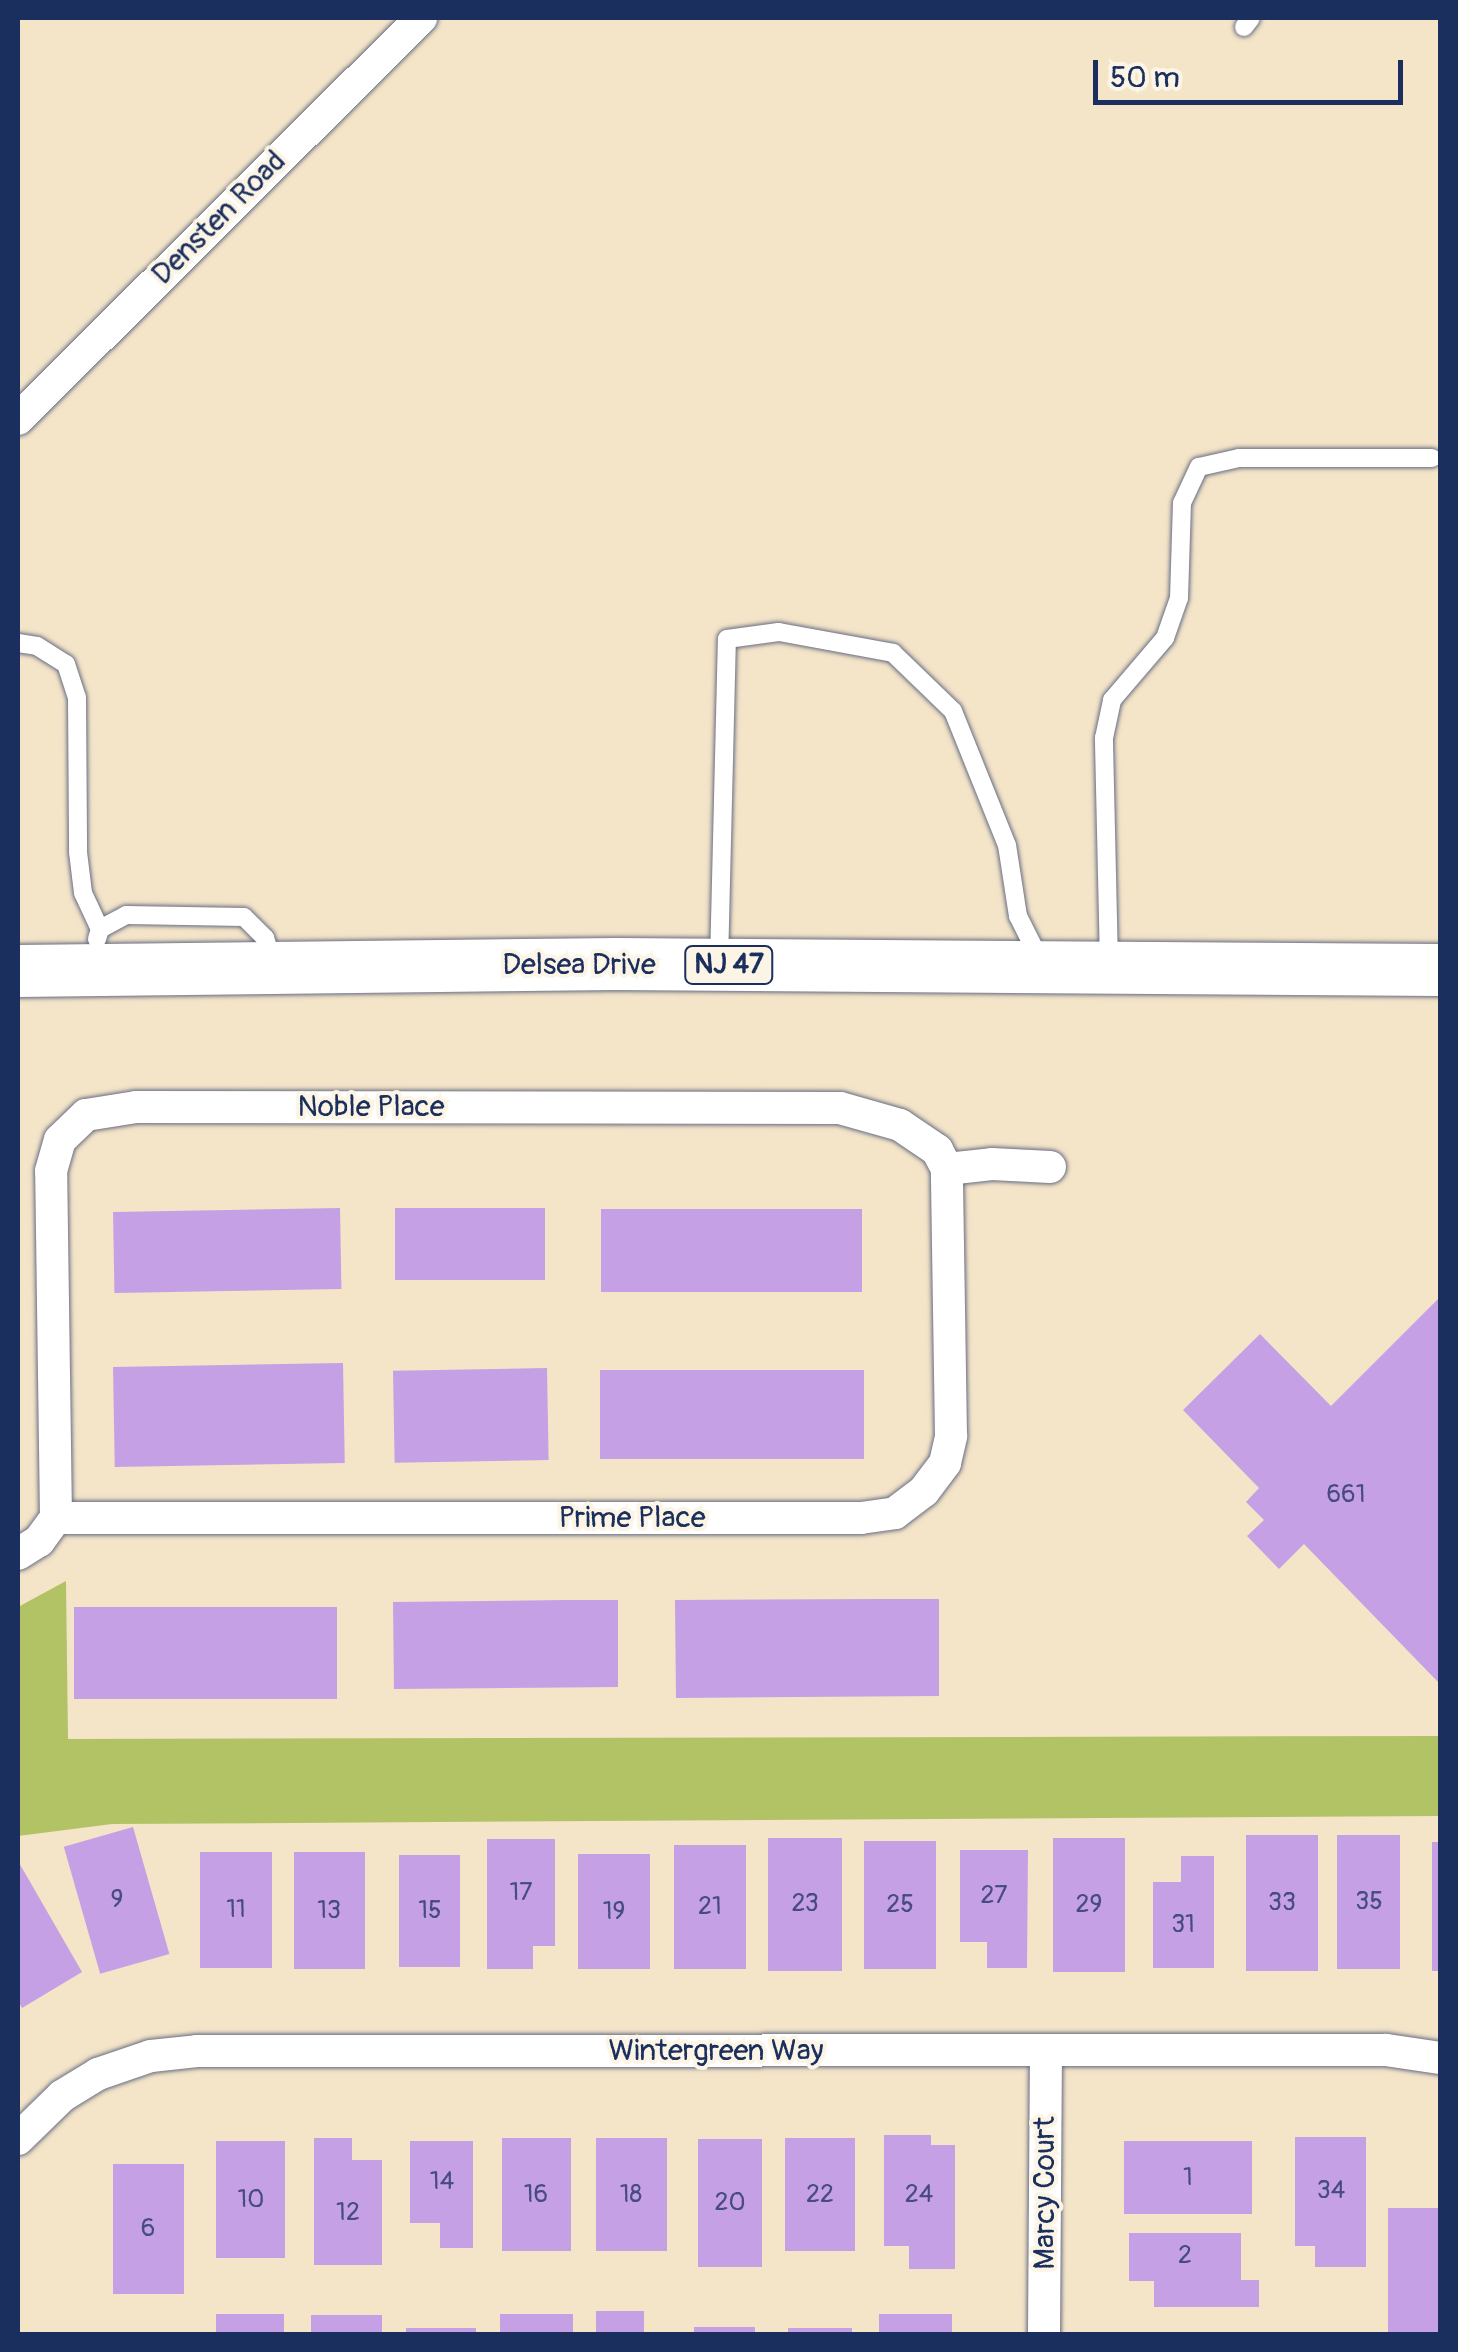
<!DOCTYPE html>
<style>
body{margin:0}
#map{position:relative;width:1458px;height:2352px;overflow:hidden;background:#f4e4c8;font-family:Pangolin,sans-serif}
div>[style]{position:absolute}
.green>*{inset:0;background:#b2c366}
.building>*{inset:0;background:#c5a0e5;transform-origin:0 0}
.roads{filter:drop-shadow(0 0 2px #676e83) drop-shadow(0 0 2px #676e83)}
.service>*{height:18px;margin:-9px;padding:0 9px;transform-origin:9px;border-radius:9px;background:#fff}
.minor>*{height:32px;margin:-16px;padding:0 16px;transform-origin:16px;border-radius:16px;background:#fff}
.primary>*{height:52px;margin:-26px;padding:0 26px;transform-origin:26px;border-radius:26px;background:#fff}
span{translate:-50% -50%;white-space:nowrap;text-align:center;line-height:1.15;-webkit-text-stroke:8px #fcf5e5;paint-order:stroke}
.number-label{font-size:25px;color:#464b80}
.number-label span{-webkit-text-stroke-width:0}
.shield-label span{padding:2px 8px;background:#fcf5e5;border:2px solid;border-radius:8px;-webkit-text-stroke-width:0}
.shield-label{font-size:28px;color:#1b2f5e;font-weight:700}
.street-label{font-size:30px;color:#1b2f5e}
.frame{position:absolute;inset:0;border:20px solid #1b2f5e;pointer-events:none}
.scale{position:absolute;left:1093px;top:60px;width:310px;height:45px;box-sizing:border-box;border:5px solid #1b2f5e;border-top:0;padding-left:12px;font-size:30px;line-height:35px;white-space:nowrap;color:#1b2f5e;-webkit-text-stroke:8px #fcf5e5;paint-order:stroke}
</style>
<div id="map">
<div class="green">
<i style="clip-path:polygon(66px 1581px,68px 1739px,1440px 1736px,1440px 1816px,112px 1824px,18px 1836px,18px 1607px)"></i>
</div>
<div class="building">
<i style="left:340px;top:1208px;width:81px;height:227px;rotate:89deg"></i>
<i style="left:395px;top:1208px;width:150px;height:72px"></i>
<i style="left:601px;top:1209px;width:261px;height:83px"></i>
<i style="clip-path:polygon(1440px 1297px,1440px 1684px,1304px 1544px,1279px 1569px,1247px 1536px,1264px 1520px,1246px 1502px,1259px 1488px,1183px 1410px,1260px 1334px,1331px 1406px)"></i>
<i style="left:343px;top:1363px;width:100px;height:230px;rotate:89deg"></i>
<i style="left:547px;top:1368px;width:92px;height:154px;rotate:89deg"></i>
<i style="left:600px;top:1370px;width:264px;height:89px"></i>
<i style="clip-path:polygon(882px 1599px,939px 1599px,939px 1696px,676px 1698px,675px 1600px)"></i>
<i style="clip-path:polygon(566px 1600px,618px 1600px,618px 1687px,394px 1689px,393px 1602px)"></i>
<i style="left:74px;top:1607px;width:263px;height:92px"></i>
<i style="left:133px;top:1827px;width:132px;height:72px;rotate:74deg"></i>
<i style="left:1246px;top:1835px;width:72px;height:136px"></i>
<i style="left:1337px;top:1835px;width:63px;height:134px"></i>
<i style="left:768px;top:1838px;width:74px;height:133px"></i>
<i style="left:1053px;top:1838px;width:72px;height:134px"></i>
<i style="clip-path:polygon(487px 1839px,555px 1839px,555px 1946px,533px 1946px,533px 1969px,487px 1969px)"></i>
<i style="left:864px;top:1841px;width:72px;height:128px"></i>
<i style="left:1432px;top:1842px;width:8px;height:129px"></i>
<i style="left:674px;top:1845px;width:72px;height:124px"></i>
<i style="clip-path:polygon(960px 1850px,1028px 1850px,1027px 1968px,987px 1968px,987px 1942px,960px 1942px)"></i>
<i style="left:200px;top:1852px;width:72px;height:116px"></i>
<i style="left:294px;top:1852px;width:71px;height:117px"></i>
<i style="left:578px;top:1854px;width:72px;height:115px"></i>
<i style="left:399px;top:1855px;width:61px;height:112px"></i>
<i style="clip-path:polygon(1181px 1856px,1214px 1856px,1214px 1968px,1153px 1968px,1153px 1882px,1181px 1882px)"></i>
<i style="clip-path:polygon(18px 1861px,82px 1972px,22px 2008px,18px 2001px)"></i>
<i style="clip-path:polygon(884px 2135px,931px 2135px,931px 2145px,955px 2145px,955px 2269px,909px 2269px,909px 2246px,884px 2246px)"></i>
<i style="clip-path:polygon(1295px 2137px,1366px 2137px,1366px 2267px,1315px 2267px,1315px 2246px,1295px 2246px)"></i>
<i style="clip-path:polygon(314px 2138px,352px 2138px,352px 2160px,382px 2160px,382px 2265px,314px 2265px)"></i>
<i style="left:502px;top:2138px;width:69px;height:113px"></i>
<i style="left:596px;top:2138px;width:71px;height:113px"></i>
<i style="left:785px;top:2138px;width:70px;height:113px"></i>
<i style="left:698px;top:2139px;width:64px;height:128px"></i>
<i style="left:216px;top:2141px;width:69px;height:117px"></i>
<i style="clip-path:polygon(410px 2141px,473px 2141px,473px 2248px,440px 2248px,440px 2223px,410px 2223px)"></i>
<i style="left:1124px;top:2141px;width:128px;height:73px"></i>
<i style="left:113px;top:2164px;width:71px;height:130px"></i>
<i style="left:1388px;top:2208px;width:52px;height:126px"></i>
<i style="clip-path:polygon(1129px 2233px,1241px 2233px,1241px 2280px,1259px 2280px,1259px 2307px,1154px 2307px,1154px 2281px,1129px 2281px)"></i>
<i style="left:596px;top:2311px;width:48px;height:23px"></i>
<i style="left:216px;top:2314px;width:68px;height:20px"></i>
<i style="left:500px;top:2314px;width:73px;height:20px"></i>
<i style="left:879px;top:2314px;width:73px;height:20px"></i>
<i style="left:311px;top:2315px;width:71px;height:19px"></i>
<i style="left:694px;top:2327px;width:61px;height:7px"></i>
<i style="left:406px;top:2328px;width:70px;height:6px"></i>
<i style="left:788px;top:2328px;width:64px;height:6px"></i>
</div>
<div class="roads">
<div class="service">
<i style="left:1244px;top:27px;width:11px;rotate:-52deg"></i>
<i style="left:18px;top:643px;width:19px;rotate:9deg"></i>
<i style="left:37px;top:646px;width:34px;rotate:32deg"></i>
<i style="left:66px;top:664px;width:35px;rotate:72deg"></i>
<i style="left:77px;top:697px;width:155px;rotate:89.6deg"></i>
<i style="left:78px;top:852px;width:41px;rotate:83deg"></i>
<i style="left:83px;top:893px;width:40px;rotate:65deg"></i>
<i style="left:97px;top:939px;width:10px;rotate:-73deg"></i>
<i style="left:100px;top:929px;width:30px;rotate:-28deg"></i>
<i style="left:126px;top:915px;width:118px;rotate:1deg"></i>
<i style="left:244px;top:917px;width:30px;rotate:45deg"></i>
<i style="left:265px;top:938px;width:26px;rotate:72deg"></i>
<i style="left:719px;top:963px;width:324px;rotate:-88.6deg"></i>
<i style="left:727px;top:639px;width:52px;rotate:-7.7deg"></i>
<i style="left:779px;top:632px;width:116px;rotate:10.4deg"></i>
<i style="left:893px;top:653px;width:83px;rotate:44deg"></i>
<i style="left:953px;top:711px;width:144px;rotate:68.1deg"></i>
<i style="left:1007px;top:845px;width:72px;rotate:81.2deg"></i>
<i style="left:1018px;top:916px;width:47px;rotate:63.4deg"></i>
<i style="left:1109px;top:963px;width:225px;rotate:-91.3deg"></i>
<i style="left:1104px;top:738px;width:39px;rotate:-78deg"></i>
<i style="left:1112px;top:700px;width:82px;rotate:-49.5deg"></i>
<i style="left:1165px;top:638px;width:42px;rotate:-70.7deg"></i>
<i style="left:1179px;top:598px;width:95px;rotate:-88.2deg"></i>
<i style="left:1182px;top:503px;width:40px;rotate:-65deg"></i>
<i style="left:1199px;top:467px;width:41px;rotate:-12.7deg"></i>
<i style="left:1239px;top:458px;width:193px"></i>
</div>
<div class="minor">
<i style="left:18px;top:419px;width:569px;rotate:-44.86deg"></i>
<i style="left:56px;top:1518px;width:347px;rotate:-90.8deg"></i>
<i style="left:51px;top:1171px;width:32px;rotate:-74deg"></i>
<i style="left:60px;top:1140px;width:36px;rotate:-44deg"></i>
<i style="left:86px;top:1115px;width:51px;rotate:-9.1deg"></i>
<i style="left:136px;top:1107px;width:704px;rotate:0.08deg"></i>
<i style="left:840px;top:1108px;width:62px;rotate:15.8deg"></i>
<i style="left:900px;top:1125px;width:45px;rotate:34deg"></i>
<i style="left:937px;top:1150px;width:21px;rotate:62deg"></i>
<i style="left:947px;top:1169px;width:45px;rotate:-6.3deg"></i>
<i style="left:992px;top:1164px;width:58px;rotate:3deg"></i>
<i style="left:18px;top:1554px;width:25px;rotate:-32deg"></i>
<i style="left:39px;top:1541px;width:29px;rotate:-54deg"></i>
<i style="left:56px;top:1518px;width:805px"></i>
<i style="left:861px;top:1518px;width:34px;rotate:-8deg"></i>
<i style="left:895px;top:1513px;width:36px;rotate:-37deg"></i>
<i style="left:924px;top:1491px;width:35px;rotate:-53deg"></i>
<i style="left:945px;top:1463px;width:28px;rotate:-77deg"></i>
<i style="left:951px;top:1436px;width:267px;rotate:-90.9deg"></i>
<i style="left:18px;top:2139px;width:62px;rotate:-44.3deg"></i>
<i style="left:62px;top:2096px;width:42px;rotate:-31.4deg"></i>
<i style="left:98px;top:2074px;width:56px;rotate:-18.8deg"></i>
<i style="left:151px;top:2056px;width:46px;rotate:-6.2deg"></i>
<i style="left:197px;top:2051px;width:1189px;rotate:-0.05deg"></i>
<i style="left:1386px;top:2050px;width:55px;rotate:8.4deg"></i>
<i style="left:1044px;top:2334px;width:282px;rotate:-89.6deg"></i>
</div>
<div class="primary">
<i style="left:18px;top:971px;width:598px;rotate:-0.67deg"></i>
<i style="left:616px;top:964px;width:824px;rotate:0.42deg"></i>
</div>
</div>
<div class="number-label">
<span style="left:1346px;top:1495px">661</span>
<span style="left:521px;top:1893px">17</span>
<span style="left:994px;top:1896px">27</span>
<span style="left:117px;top:1900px">9</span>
<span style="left:1369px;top:1902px">35</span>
<span style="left:1282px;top:1903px">33</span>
<span style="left:805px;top:1904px">23</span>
<span style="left:900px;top:1905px">25</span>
<span style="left:1089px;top:1905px">29</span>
<span style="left:710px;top:1907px">21</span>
<span style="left:236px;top:1910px">11</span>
<span style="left:329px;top:1911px">13</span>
<span style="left:430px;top:1911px">15</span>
<span style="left:614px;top:1912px">19</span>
<span style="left:1183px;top:1925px">31</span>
<span style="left:1188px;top:2178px">1</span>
<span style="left:442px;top:2182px">14</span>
<span style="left:1331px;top:2191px">34</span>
<span style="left:536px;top:2195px">16</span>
<span style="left:631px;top:2195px">18</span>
<span style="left:820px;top:2195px">22</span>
<span style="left:919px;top:2195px">24</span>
<span style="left:251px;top:2200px">10</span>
<span style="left:730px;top:2203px">20</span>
<span style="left:348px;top:2213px">12</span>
<span style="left:148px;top:2229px">6</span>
<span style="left:1185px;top:2256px">2</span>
</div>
<div class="shield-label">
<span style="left:729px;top:965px">NJ 47</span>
</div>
<div class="street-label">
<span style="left:219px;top:218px;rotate:-45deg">Densten Road</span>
<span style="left:579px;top:965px">Delsea Drive</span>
<span style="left:371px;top:1107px">Noble Place</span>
<span style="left:632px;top:1518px">Prime Place</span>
<span style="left:716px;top:2051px">Wintergreen Way</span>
<span style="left:1045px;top:2193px;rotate:-90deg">Marcy Court</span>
</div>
<div class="frame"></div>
<div class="scale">50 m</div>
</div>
